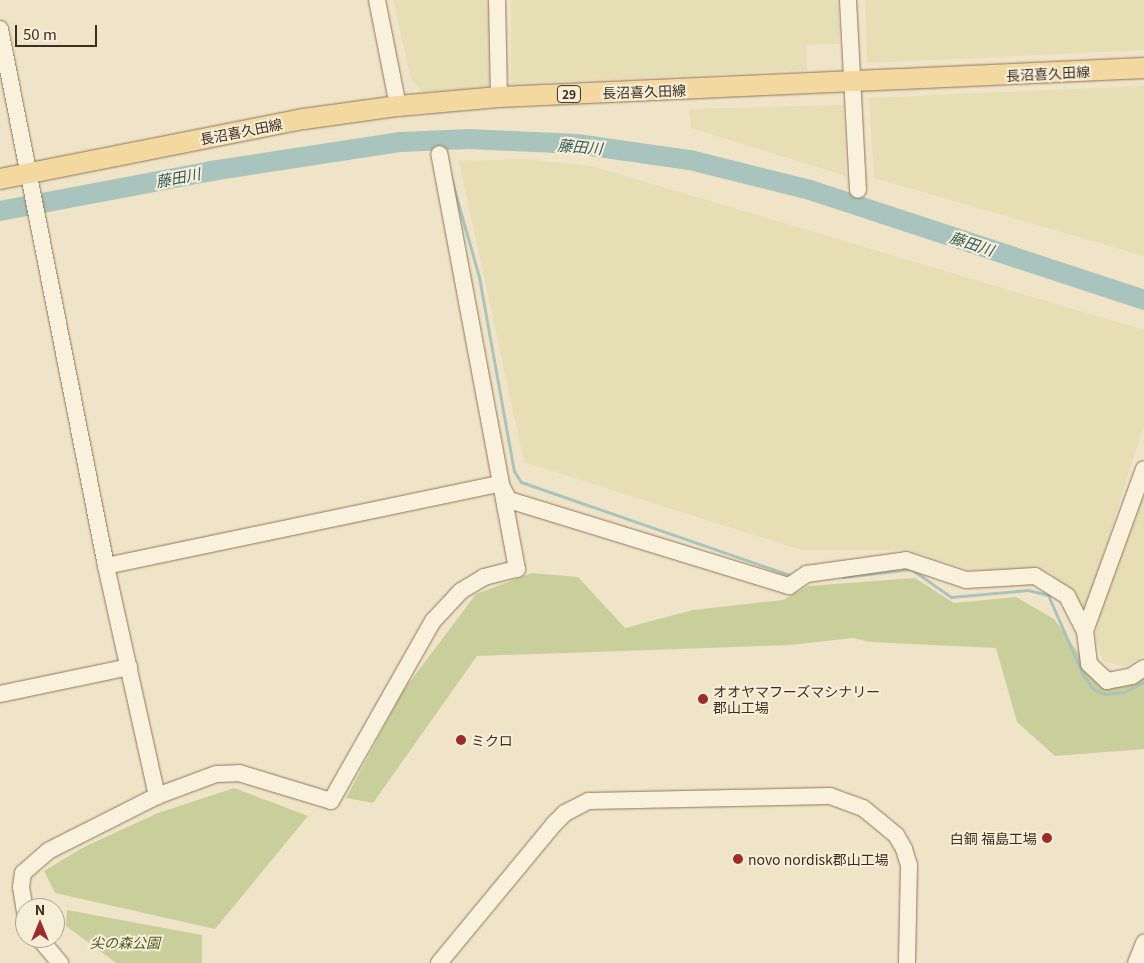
<!DOCTYPE html>
<meta charset="utf-8">
<style>
body{margin:0}
#map{position:relative;width:1144px;height:963px;overflow:hidden;background:#f0e4c8;font-family:Georgia,"Noto Sans JP",serif}
div>[style]{position:absolute}
.farmland>*{inset:0;background:#e6deb5}
.green>*{inset:0;background:#c9cf9b}
.stream>*{height:3px;margin:-1.5px;padding:0 1.5px;transform-origin:1.5px;border-radius:1.5px;background:#a9c4bc}
.river>*{height:20px;margin:-10px;padding:0 10px;transform-origin:10px;border-radius:10px;background:#a9c4bc}
.roads{filter:drop-shadow(0 0 1px #8d765c) drop-shadow(0 0 1px #8d765c)}
.minor>*{height:16px;margin:-8px;padding:0 8px;transform-origin:8px;border-radius:8px;background:#faf1dc}
.major>*{height:20px;margin:-10px;padding:0 10px;transform-origin:10px;border-radius:10px;background:#f3d9a0}
.dots>*{width:14px;height:14px;translate:-50% -50%;box-sizing:border-box;border:2px solid #f7eed8;border-radius:50%}
span{translate:-50% -50%;white-space:nowrap;text-align:center;line-height:1.15;-webkit-text-stroke:4px #f7eed8;paint-order:stroke}
.shield-label span{padding:1px 4px;background:#f7eed8;border:1px solid;border-radius:4px;-webkit-text-stroke-width:0}
.shield-label{font-size:12px;color:#3d2e20;font-weight:700}
.street-label{font-size:14px;color:#3d2e20}
.poi-label{font-size:14px;color:#3d2e20}
.left{translate:0 -50%;text-align:left}
.right{translate:-100% -50%;text-align:right}
.park-label{font-size:14px;color:#4d5a26;font-style:italic}
.water-label{font-size:15px;color:#2f5d5a;font-style:italic}
.north{position:absolute;left:15px;top:898px;width:50px;height:50px;box-sizing:border-box;background:#f7eed8;border:1px solid #ada18e;border-radius:50%;rotate:0deg;font-size:14px;font-weight:700;line-height:20px;text-align:center;color:#3d2e20}
.north::after{content:'';display:block;margin:auto;width:18px;height:22px;background:#9e2a2b;clip-path:polygon(50% 0,100% 100%,50% 72%,0 100%)}
.scale{position:absolute;left:15px;top:25px;width:82px;height:22px;box-sizing:border-box;border:2px solid #3d2e20;border-top:0;padding-left:6px;font-size:15px;line-height:18px;white-space:nowrap;color:#3d2e20;-webkit-text-stroke:4px #f7eed8;paint-order:stroke}
</style>
<div id="map">
<div class="farmland">
<i style="clip-path:polygon(393px 0,490px 0,490px 87px,423px 92px,411px 80px)"></i>
<i style="clip-path:polygon(511px 0,838px 0,840px 44px,807px 45px,807px 70px,511px 84px)"></i>
<i style="clip-path:polygon(865px 0,1144px 0,1144px 50px,867px 63px)"></i>
<i style="clip-path:polygon(1144px 86px,1144px 256px,874px 178px,869px 98px)"></i>
<i style="clip-path:polygon(844px 105px,846px 176px,691px 128px,689px 109px)"></i>
<i style="clip-path:polygon(524px 159px,592px 166px,1144px 330px,1144px 424px,1086px 610px,1049px 572px,971px 570px,908px 550px,801px 550px,524px 462px,459px 161px)"></i>
<i style="clip-path:polygon(1144px 489px,1144px 655px,1125px 667px,1103px 661px,1095px 636px,1103px 602px)"></i>
</div>
<div class="green">
<i style="clip-path:polygon(532px 573px,578px 577px,625px 628px,693px 610px,783px 600px,808px 586px,915px 578px,954px 603px,1016px 597px,1054px 619px,1102px 686px,1122px 686px,1144px 675px,1144px 749px,1055px 756px,1017px 722px,996px 648px,870px 642px,853px 638px,791px 645px,477px 656px,373px 803px,346px 798px,403px 691px,476px 594px)"></i>
<i style="clip-path:polygon(234px 788px,308px 816px,215px 929px,55px 893px,44px 871px,84px 847px,158px 813px)"></i>
<i style="clip-path:polygon(67px 910px,202px 935px,202px 963px,116px 963px,66px 926px)"></i>
</div>
<div class="stream">
<i style="left:450px;top:175px;width:106px;rotate:74.1deg"></i>
<i style="left:479px;top:277px;width:197px;rotate:79.8deg"></i>
<i style="left:514px;top:471px;width:13px;rotate:58deg"></i>
<i style="left:521px;top:482px;width:288px;rotate:19.1deg"></i>
<i style="left:843px;top:577px;width:68px;rotate:-6.7deg"></i>
<i style="left:911px;top:569px;width:49px;rotate:35deg"></i>
<i style="left:951px;top:597px;width:77px;rotate:-5.2deg"></i>
<i style="left:1028px;top:590px;width:21px;rotate:14deg"></i>
<i style="left:1048px;top:595px;width:87px;rotate:66.4deg"></i>
<i style="left:1083px;top:675px;width:17px;rotate:54deg"></i>
<i style="left:1093px;top:689px;width:13px;rotate:23deg"></i>
<i style="left:1105px;top:694px;width:19px;rotate:-6deg"></i>
<i style="left:1124px;top:692px;width:22px;rotate:-27deg"></i>
</div>
<div class="river">
<i style="left:0;top:211px;width:215px;rotate:-10.7deg"></i>
<i style="left:211px;top:171px;width:192px;rotate:-8.7deg"></i>
<i style="left:401px;top:142px;width:68px;rotate:-2.5deg"></i>
<i style="left:469px;top:139px;width:108px;rotate:2.7deg"></i>
<i style="left:577px;top:144px;width:114px;rotate:8.1deg"></i>
<i style="left:690px;top:160px;width:124px;rotate:14deg"></i>
<i style="left:810px;top:190px;width:352px;rotate:18.2deg"></i>
</div>
<div class="roads">
<div class="minor">
<i style="left:377px;top:0;width:108px;rotate:78.8deg"></i>
<i style="left:497px;top:0;width:97px;rotate:88.8deg"></i>
<i style="left:848px;top:0;width:190px;rotate:87deg"></i>
<i style="left:0;top:29px;width:547px;rotate:78.83deg"></i>
<i style="left:106px;top:566px;width:236px;rotate:77.5deg"></i>
<i style="left:106px;top:566px;width:402px;rotate:-11.8deg"></i>
<i style="left:500px;top:484px;width:18px;rotate:61deg"></i>
<i style="left:509px;top:500px;width:293px;rotate:17.1deg"></i>
<i style="left:789px;top:586px;width:22px;rotate:-34deg"></i>
<i style="left:807px;top:574px;width:100px;rotate:-8deg"></i>
<i style="left:906px;top:560px;width:63px;rotate:18.4deg"></i>
<i style="left:966px;top:580px;width:69px;rotate:-3.3deg"></i>
<i style="left:1035px;top:576px;width:38px;rotate:32deg"></i>
<i style="left:1067px;top:596px;width:39px;rotate:63deg"></i>
<i style="left:1085px;top:631px;width:33px;rotate:83deg"></i>
<i style="left:1089px;top:664px;width:25px;rotate:43deg"></i>
<i style="left:1107px;top:681px;width:25px;rotate:-11deg"></i>
<i style="left:1132px;top:676px;width:14px;rotate:-34deg"></i>
<i style="left:1085px;top:631px;width:172px;rotate:-70deg"></i>
<i style="left:0;top:694px;width:132px;rotate:-11.8deg"></i>
<i style="left:25px;top:912px;width:25px;rotate:-99deg"></i>
<i style="left:21px;top:887px;width:14px;rotate:-82deg"></i>
<i style="left:23px;top:873px;width:33px;rotate:-41deg"></i>
<i style="left:48px;top:851px;width:122px;rotate:-26.8deg"></i>
<i style="left:157px;top:796px;width:63px;rotate:-20.4deg"></i>
<i style="left:216px;top:774px;width:23px;rotate:-2deg"></i>
<i style="left:239px;top:773px;width:96px;rotate:16.9deg"></i>
<i style="left:331px;top:801px;width:207px;rotate:-60.5deg"></i>
<i style="left:433px;top:621px;width:41px;rotate:-47deg"></i>
<i style="left:461px;top:591px;width:27px;rotate:-31deg"></i>
<i style="left:484px;top:577px;width:34px;rotate:-14deg"></i>
<i style="left:517px;top:569px;width:422px;rotate:-100.6deg"></i>
<i style="left:39px;top:938px;width:33px;rotate:50deg"></i>
<i style="left:439px;top:963px;width:179px;rotate:-50.4deg"></i>
<i style="left:553px;top:825px;width:17px;rotate:-45deg"></i>
<i style="left:565px;top:813px;width:27px;rotate:-27deg"></i>
<i style="left:589px;top:801px;width:241px;rotate:-1.2deg"></i>
<i style="left:830px;top:796px;width:35px;rotate:20deg"></i>
<i style="left:863px;top:808px;width:43px;rotate:39.3deg"></i>
<i style="left:896px;top:835px;width:16px;rotate:60deg"></i>
<i style="left:904px;top:849px;width:17px;rotate:73deg"></i>
<i style="left:909px;top:865px;width:98px;rotate:91.2deg"></i>
<i style="left:1136px;top:963px;width:22px;rotate:-68deg"></i>
</div>
<div class="major">
<i style="left:0;top:179px;width:310px;rotate:-11.2deg"></i>
<i style="left:304px;top:119px;width:95px;rotate:-7.9deg"></i>
<i style="left:398px;top:106px;width:101px;rotate:-5.1deg"></i>
<i style="left:499px;top:97px;width:646px;rotate:-2.57deg"></i>
</div>
</div>
<div class="dots">
<i style="left:703px;top:699px;background:#9e2a2b"></i>
<i style="left:461px;top:740px;background:#9e2a2b"></i>
<i style="left:1047px;top:838px;background:#9e2a2b"></i>
<i style="left:738px;top:859px;background:#9e2a2b"></i>
</div>
<div class="shield-label">
<span style="left:569px;top:94px">29</span>
</div>
<div class="street-label">
<span style="left:1048px;top:73px;rotate:-3deg">長沼喜久田線</span>
<span style="left:644px;top:91px;rotate:-2deg">長沼喜久田線</span>
<span style="left:241px;top:131px;rotate:-11deg">長沼喜久田線</span>
</div>
<div class="poi-label">
<span class="left" style="left:713px;top:699px">オオヤマフーズマシナリー<br>郡山工場</span>
<span class="left" style="left:471px;top:740px">ミクロ</span>
<span class="right" style="left:1037px;top:838px">白銅 福島工場</span>
<span class="left" style="left:748px;top:859px">novo nordisk郡山工場</span>
</div>
<div class="park-label">
<span style="left:125px;top:942px">尖の森公園</span>
</div>
<div class="water-label">
<span style="left:580px;top:146px;rotate:5deg">藤田川</span>
<span style="left:178px;top:177px;rotate:-11deg">藤田川</span>
<span style="left:972px;top:243px;rotate:18deg">藤田川</span>
</div>
<div class="north">N</div>
<div class="scale">50 m</div>
</div>
